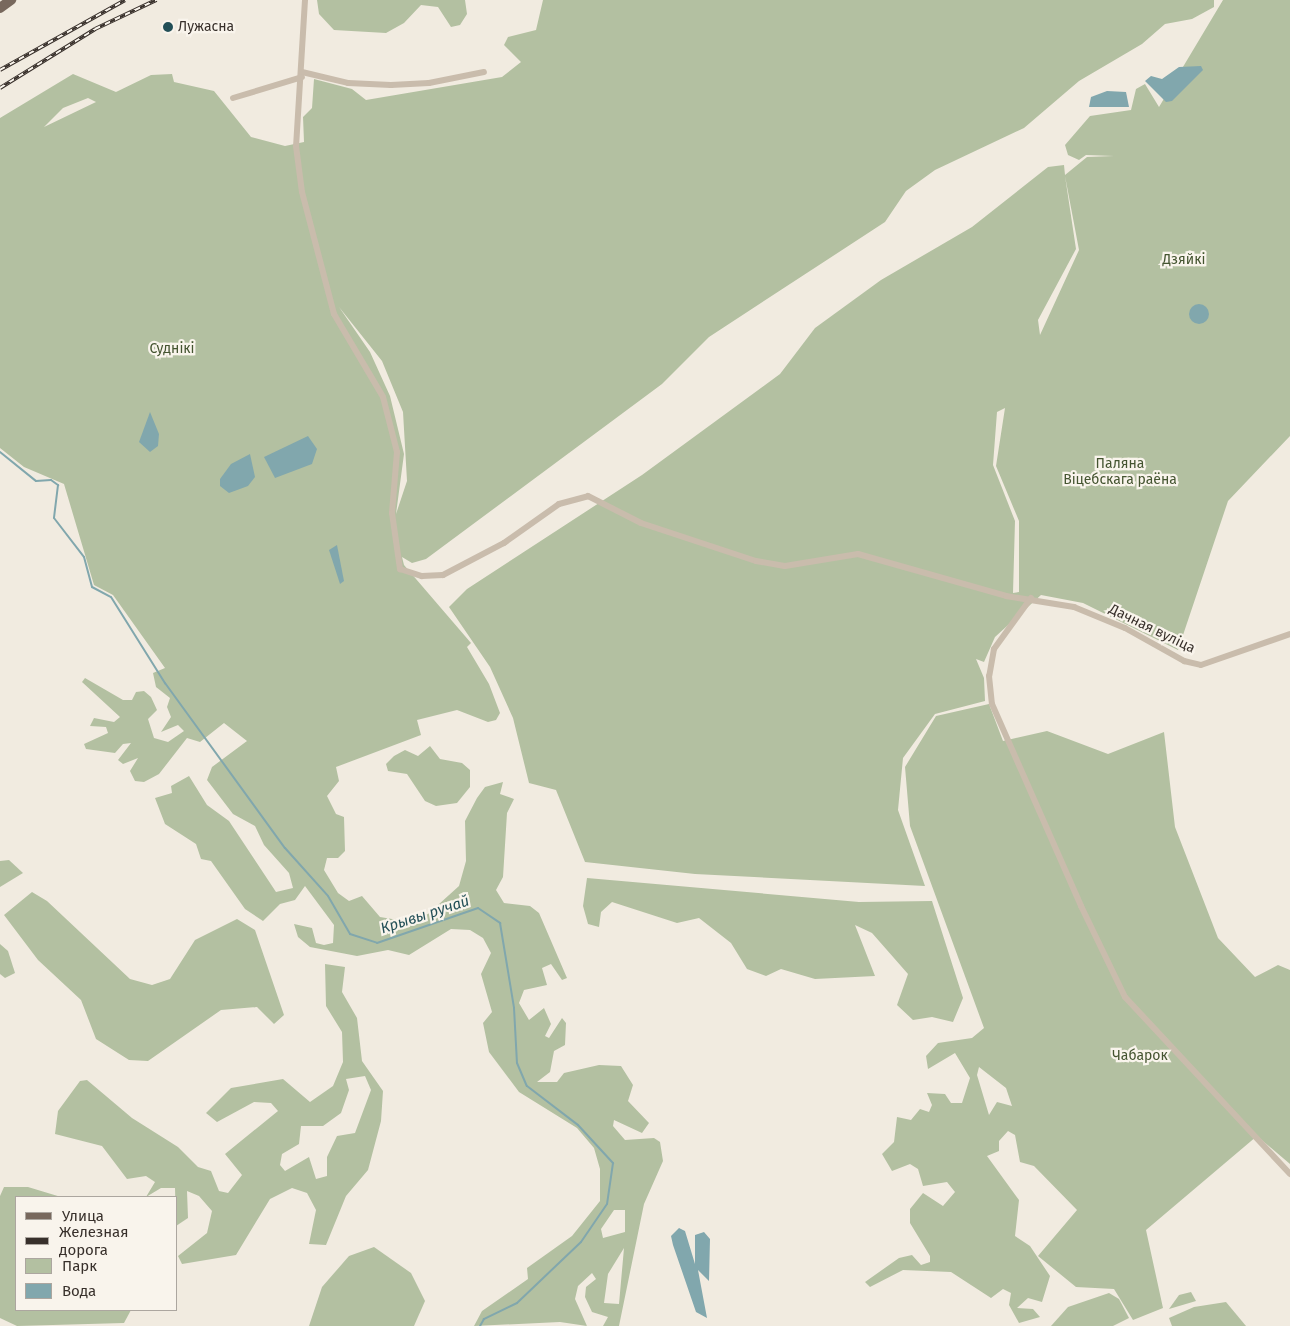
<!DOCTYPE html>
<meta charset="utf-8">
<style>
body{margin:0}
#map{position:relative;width:1290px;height:1326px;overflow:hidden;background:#f1ebe0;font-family:"Fira Sans",sans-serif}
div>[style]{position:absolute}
.green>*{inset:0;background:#b3c0a1}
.water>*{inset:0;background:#81a7ad}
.round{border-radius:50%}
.stream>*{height:2px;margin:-1px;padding:0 1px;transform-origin:1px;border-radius:1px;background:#81a7ad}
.minor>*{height:6px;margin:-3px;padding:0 3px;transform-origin:3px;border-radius:3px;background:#c9bcac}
.primary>*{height:10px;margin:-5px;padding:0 5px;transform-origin:5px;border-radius:5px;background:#78685d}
.rail>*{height:4px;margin-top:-2px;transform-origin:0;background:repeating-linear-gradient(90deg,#f9f4ec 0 5.5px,#38302b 0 11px);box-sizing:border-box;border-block:1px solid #38302b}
.dots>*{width:14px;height:14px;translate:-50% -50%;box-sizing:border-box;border:2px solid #f9f4ec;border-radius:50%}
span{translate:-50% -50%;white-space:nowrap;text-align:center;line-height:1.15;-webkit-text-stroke:4.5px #f9f4ec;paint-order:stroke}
.poi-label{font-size:14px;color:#38302b}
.left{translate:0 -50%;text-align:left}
.park-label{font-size:14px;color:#445430}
.street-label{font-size:14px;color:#38302b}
.water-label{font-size:15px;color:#234f57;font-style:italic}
.legend{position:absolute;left:15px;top:1196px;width:162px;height:115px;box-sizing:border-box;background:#f9f4ec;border:1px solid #aca69f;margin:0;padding:6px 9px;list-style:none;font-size:15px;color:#38302b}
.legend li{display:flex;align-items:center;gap:10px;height:25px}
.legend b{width:25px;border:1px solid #aca69f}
</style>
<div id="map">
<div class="green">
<i style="clip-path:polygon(317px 0,465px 0,467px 14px,460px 25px,451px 27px,438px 7px,421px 5px,404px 23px,386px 33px,334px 30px,319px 14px)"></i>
<i style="clip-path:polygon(evenodd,543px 0,1214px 0,1214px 7px,1192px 19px,1165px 24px,1142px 44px,1079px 81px,1024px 128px,935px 170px,906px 191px,885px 222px,709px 337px,662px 384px,426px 559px,412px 563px,402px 557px,404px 565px,471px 643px,467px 647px,489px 684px,500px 713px,496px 720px,488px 722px,457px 710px,417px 720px,421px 735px,336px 767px,339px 781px,327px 796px,336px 814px,344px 817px,345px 851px,338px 858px,327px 858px,324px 870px,338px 893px,349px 901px,362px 896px,380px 917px,404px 921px,428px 914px,459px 886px,466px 861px,465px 821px,477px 798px,485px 787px,503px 782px,500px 794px,514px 799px,507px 813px,503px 877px,496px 890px,504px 903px,530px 906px,539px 913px,567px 978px,562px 980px,551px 964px,542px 968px,547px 985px,524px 990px,519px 1003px,529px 1020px,544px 1008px,551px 1024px,545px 1036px,549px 1038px,562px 1018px,566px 1023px,565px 1045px,554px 1051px,550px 1072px,537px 1082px,557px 1082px,564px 1073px,599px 1065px,621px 1066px,633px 1085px,628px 1101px,649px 1123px,642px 1133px,614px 1120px,613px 1126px,625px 1140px,654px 1138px,660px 1142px,663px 1161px,644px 1204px,619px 1326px,603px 1326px,608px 1317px,592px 1312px,585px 1297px,586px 1287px,596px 1279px,592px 1273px,578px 1286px,575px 1299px,587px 1326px,560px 1322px,474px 1326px,482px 1311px,528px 1279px,527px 1268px,572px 1236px,600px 1201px,600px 1169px,594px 1148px,577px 1128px,519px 1092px,489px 1052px,483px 1023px,492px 1012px,481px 974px,491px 953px,483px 938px,470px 930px,451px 929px,409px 955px,388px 950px,357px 956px,310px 947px,298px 937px,294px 924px,312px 928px,316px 943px,324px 945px,333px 943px,334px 925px,305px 886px,295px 900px,280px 904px,263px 921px,245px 909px,211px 861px,201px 859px,196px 844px,165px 824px,155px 798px,172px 793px,171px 786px,189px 776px,207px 805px,229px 821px,276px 892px,293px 888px,289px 873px,264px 845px,255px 826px,233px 814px,207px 780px,212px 767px,247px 741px,224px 723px,200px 742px,187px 738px,159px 774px,144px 782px,135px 781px,130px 771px,138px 758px,123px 764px,118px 760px,131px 743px,123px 744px,115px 753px,86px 749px,84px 744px,108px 733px,106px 727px,90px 726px,94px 718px,114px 722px,120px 717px,82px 682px,85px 678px,123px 700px,132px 700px,136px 692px,144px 691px,151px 697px,157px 710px,148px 719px,154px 738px,168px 742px,184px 731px,178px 725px,161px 732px,171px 717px,167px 707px,170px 698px,156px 687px,153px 673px,165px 668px,113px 595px,94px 585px,64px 484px,24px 467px,0 448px,0 118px,73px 74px,116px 92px,151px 75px,172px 74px,174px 82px,214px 91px,251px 137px,285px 146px,304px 142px,303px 117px,312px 108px,314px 79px,352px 89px,366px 100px,502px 77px,521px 62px,504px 45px,508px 37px,536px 30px,543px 0,88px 98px,96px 102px,44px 127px,63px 108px,88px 98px,543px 0,339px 307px,382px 361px,403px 412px,407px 481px,396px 514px,404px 454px,390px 396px,370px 352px,339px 307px,543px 0,614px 1210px,625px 1210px,625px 1232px,603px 1238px,601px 1229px,614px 1210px,543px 0,624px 1248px,619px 1304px,604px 1303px,608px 1274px,624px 1248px)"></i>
<i style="clip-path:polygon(evenodd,1223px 0,1290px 0,1290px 436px,1228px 501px,1178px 650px,1083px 603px,1041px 595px,995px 637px,984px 662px,976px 659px,984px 678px,985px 701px,935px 714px,903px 758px,898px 810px,925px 886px,695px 874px,585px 862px,556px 790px,529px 783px,513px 718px,490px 667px,449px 607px,467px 589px,642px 475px,780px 374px,815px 328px,881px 280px,972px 227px,1048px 167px,1064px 165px,1065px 175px,1087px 157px,1114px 156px,1086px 155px,1079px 160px,1068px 155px,1065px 145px,1090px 116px,1131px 110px,1136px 89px,1145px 84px,1159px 107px,1223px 0,1065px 176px,1079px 250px,1040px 335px,1038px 320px,1076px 249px,1065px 176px,1223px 0,1005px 408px,996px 466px,1019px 521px,1019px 592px,1013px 593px,1015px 521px,993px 465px,997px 412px,1005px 408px)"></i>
<i style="clip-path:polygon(evenodd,989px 704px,1003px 741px,1047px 731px,1108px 754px,1164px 732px,1175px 827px,1218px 938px,1255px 977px,1278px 965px,1290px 970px,1290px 1164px,1257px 1136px,1146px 1230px,1163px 1308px,1133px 1320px,1114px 1289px,1076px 1287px,1038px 1256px,1077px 1210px,1034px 1166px,1020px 1162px,1015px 1135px,1008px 1131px,999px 1141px,999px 1151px,987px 1156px,1019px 1200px,1015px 1236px,1030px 1246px,1050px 1276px,1042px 1302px,1028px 1298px,1017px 1308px,1033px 1309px,1040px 1317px,1019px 1323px,1009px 1305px,1011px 1293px,1003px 1289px,991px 1298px,951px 1272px,903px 1270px,870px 1287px,865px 1282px,899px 1258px,912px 1255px,921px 1265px,930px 1262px,930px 1256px,910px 1223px,910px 1209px,923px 1193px,943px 1206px,955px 1192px,947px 1182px,923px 1186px,918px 1169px,910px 1164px,892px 1171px,882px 1154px,894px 1142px,897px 1117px,911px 1120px,920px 1109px,929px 1112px,932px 1105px,927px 1093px,945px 1094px,951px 1103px,962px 1103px,970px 1078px,955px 1053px,928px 1069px,926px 1056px,938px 1043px,972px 1038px,984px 1028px,910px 826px,905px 767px,936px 716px,989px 704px,979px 1067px,1006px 1088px,1012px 1106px,997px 1102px,989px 1115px,977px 1075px,979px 1067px)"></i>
<i style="clip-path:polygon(430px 746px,440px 759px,462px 763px,470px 770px,470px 787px,457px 803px,436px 806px,425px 801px,407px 774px,388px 771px,386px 764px,394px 756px,405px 750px,418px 756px)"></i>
<i style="clip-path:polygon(9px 860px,23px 873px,0 887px,0 861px)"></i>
<i style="clip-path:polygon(587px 878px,859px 902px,932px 901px,963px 998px,953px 1022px,932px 1017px,913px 1020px,897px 1005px,908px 974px,872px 933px,855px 925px,875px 976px,815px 979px,781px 969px,766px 976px,747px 969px,731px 943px,699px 918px,677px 923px,612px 902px,601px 912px,599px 927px,588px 924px,583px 906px)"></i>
<i style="clip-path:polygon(32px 892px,47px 901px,130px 979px,152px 985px,170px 979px,195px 940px,237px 919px,255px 930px,284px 1015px,274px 1024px,257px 1007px,221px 1010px,148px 1061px,129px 1060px,96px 1039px,81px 1000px,38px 960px,4px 915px)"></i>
<i style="clip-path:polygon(0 944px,8px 951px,15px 973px,5px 978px,0 974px)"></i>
<i style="clip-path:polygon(evenodd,325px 964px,345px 967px,342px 992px,357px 1018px,362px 1061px,383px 1091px,381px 1121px,368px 1170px,346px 1196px,326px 1245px,309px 1244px,316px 1210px,307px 1193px,292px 1188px,270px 1199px,236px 1255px,182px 1264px,178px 1256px,207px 1233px,212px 1211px,199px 1196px,187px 1191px,188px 1218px,176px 1226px,175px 1188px,161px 1188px,146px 1197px,155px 1182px,146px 1176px,127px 1179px,102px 1146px,55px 1134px,58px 1111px,80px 1081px,87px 1080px,132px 1118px,178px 1147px,198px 1167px,211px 1171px,219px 1191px,228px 1193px,242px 1175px,225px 1154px,278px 1111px,271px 1103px,254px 1102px,217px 1122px,206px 1113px,231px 1088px,283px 1079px,310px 1102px,333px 1086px,343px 1062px,342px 1032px,326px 1006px,325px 964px,365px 1076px,371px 1090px,355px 1133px,337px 1136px,327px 1157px,327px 1176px,316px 1179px,309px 1157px,285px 1171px,280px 1165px,282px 1154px,299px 1144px,301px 1126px,323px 1126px,341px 1113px,349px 1090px,346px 1079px,365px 1076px)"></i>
<i style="clip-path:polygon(4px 1187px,28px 1187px,61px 1197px,16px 1197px,16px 1310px,131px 1310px,124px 1323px,17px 1326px,0 1318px,0 1196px)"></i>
<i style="clip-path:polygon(374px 1247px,411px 1273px,425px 1301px,414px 1326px,309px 1326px,322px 1287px,349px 1256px)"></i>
<i style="clip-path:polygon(1191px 1292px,1196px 1301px,1169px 1309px,1179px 1295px)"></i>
<i style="clip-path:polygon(1109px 1293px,1119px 1299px,1129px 1318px,1113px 1326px,1051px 1326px,1068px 1307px)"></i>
<i style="clip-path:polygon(1226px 1302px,1246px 1326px,1172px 1326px,1169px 1318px,1194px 1307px)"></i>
</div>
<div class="water">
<i style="clip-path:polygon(1201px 66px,1203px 70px,1172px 101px,1166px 102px,1145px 81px,1151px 76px,1162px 79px,1179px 67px)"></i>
<i style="clip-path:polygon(1107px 91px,1126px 92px,1129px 107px,1089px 107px,1091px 97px)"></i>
<i class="round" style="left:1189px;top:304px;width:20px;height:20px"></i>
<i style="clip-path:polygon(150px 412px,159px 434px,158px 446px,150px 452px,139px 442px)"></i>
<i style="clip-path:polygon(308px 436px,317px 449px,312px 464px,275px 478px,264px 457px)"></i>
<i style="clip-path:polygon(250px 454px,255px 477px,248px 486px,229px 493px,220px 486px,220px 479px,231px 464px)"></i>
<i style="clip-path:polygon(337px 545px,344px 581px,340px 584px,329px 550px)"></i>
<i style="clip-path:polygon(679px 1228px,685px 1231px,695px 1264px,695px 1235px,704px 1232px,710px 1239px,709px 1281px,698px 1270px,707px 1318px,696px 1312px,673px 1245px,671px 1236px)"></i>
</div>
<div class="stream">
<i style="left:0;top:452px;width:46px;rotate:38.9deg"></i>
<i style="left:36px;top:481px;width:15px;rotate:-4deg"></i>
<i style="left:51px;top:480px;width:9px;rotate:36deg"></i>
<i style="left:58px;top:485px;width:33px;rotate:97deg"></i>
<i style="left:54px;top:518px;width:49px;rotate:52.4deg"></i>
<i style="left:84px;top:557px;width:31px;rotate:75deg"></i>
<i style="left:92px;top:587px;width:21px;rotate:28deg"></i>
<i style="left:111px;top:597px;width:102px;rotate:57.9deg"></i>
<i style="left:165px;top:683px;width:204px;rotate:54deg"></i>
<i style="left:285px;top:848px;width:64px;rotate:48.1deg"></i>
<i style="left:328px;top:896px;width:44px;rotate:59.9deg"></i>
<i style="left:350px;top:934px;width:28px;rotate:18deg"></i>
<i style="left:377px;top:943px;width:107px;rotate:-19.1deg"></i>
<i style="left:478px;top:908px;width:27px;rotate:34deg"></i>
<i style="left:500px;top:923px;width:86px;rotate:80.6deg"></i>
<i style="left:514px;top:1008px;width:55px;rotate:86.9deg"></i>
<i style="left:517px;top:1063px;width:25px;rotate:67deg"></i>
<i style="left:527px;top:1086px;width:64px;rotate:37.4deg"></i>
<i style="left:578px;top:1125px;width:52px;rotate:47.4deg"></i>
<i style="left:613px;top:1163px;width:41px;rotate:98.3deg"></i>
<i style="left:607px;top:1204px;width:46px;rotate:124.4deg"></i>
<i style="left:581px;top:1242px;width:88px;rotate:136.4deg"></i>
<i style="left:517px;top:1303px;width:37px;rotate:154deg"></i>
<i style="left:484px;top:1319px;width:8px;rotate:120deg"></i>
</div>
<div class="minor">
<i style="left:305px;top:0;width:146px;rotate:93.5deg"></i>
<i style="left:296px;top:146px;width:46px;rotate:82.6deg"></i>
<i style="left:302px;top:192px;width:126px;rotate:75.3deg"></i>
<i style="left:334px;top:314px;width:96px;rotate:59.4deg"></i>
<i style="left:383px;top:397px;width:57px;rotate:75.7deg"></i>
<i style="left:397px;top:452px;width:61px;rotate:94.7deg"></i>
<i style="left:392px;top:513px;width:57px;rotate:81.9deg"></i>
<i style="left:400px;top:569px;width:23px;rotate:18deg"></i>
<i style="left:422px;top:576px;width:21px;rotate:-3deg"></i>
<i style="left:443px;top:575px;width:69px;rotate:-27.7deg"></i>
<i style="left:504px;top:543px;width:67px;rotate:-35.3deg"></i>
<i style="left:559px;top:504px;width:30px;rotate:-15deg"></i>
<i style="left:588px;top:496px;width:59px;rotate:27deg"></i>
<i style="left:641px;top:523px;width:121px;rotate:18.3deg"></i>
<i style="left:756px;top:561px;width:29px;rotate:10deg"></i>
<i style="left:785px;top:566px;width:74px;rotate:-9.3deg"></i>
<i style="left:858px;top:554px;width:154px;rotate:15.8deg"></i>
<i style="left:1006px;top:596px;width:69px;rotate:9.2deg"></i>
<i style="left:1074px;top:607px;width:55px;rotate:22.4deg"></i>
<i style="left:1125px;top:628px;width:68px;rotate:29.2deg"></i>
<i style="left:1184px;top:661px;width:17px;rotate:13deg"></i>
<i style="left:1201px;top:665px;width:94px;rotate:-19.2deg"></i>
<i style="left:302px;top:72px;width:47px;rotate:13.4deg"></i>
<i style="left:348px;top:83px;width:43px;rotate:2.7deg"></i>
<i style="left:391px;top:85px;width:38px;rotate:-3deg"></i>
<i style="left:429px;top:83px;width:56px;rotate:-11.3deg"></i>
<i style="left:233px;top:98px;width:72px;rotate:-16.9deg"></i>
<i style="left:1031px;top:598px;width:63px;rotate:126deg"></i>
<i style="left:994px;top:649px;width:27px;rotate:100deg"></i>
<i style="left:989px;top:676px;width:28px;rotate:84deg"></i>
<i style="left:992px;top:704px;width:221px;rotate:66.2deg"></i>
<i style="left:1081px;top:906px;width:101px;rotate:64.2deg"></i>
<i style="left:1125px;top:997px;width:242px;rotate:47deg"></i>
</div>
<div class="primary">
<i style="left:0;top:8px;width:14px;rotate:-36deg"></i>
</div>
<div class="rail">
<i style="left:0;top:70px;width:143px;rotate:-29.2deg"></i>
<i style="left:0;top:88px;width:112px;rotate:-31.8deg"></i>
<i style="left:95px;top:29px;width:68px;rotate:-25.4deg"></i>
</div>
<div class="dots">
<i style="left:168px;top:27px;background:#234f57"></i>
</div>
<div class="poi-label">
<span class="left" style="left:178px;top:27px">Лужасна</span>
</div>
<div class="park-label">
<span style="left:1184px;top:260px">Дзяйкі</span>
<span style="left:172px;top:349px">Суднікі</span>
<span style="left:1120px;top:472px">Паляна<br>Віцебскага раёна</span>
<span style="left:1140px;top:1056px">Чабарок</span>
</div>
<div class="street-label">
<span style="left:1152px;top:629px;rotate:26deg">Дачная вуліца</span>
</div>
<div class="water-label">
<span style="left:425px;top:915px;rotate:-18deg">Крывы ручай</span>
</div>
<ul class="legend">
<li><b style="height:6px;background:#78685d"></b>Улица</li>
<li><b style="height:6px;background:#38302b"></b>Железная дорога</li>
<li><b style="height:14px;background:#b3c0a1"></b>Парк</li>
<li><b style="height:14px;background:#81a7ad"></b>Вода</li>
</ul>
</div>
